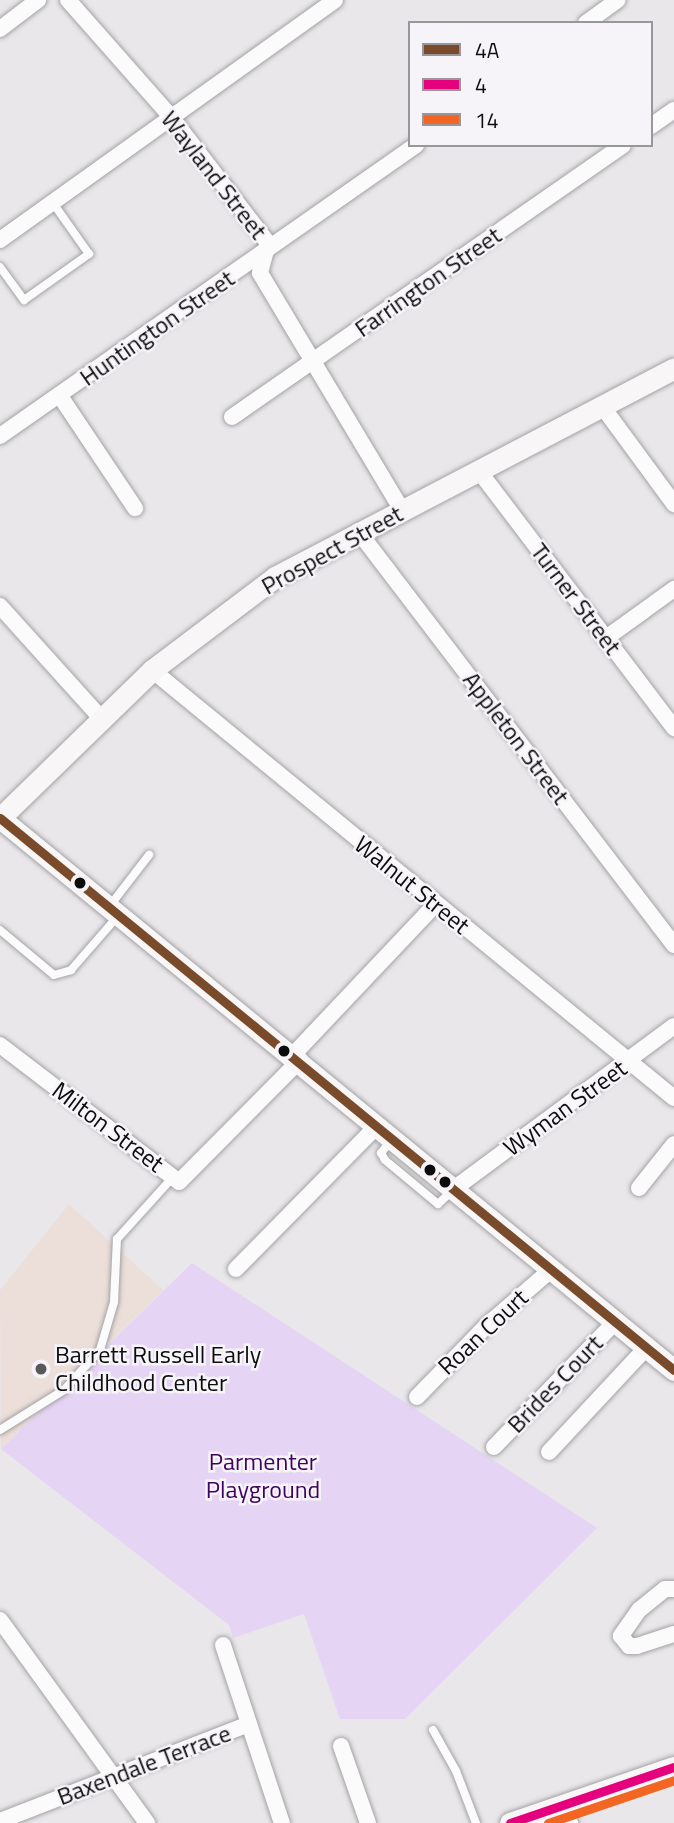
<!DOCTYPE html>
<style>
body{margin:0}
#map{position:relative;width:674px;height:1823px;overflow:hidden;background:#e9e7ea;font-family:"Titillium Web",sans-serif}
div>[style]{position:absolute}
.education>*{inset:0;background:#ecdfda}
.green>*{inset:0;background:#e6d4f4}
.roads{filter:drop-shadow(0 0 2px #a4a3a5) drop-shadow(0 0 2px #a4a3a5)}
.lane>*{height:8px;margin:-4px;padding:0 4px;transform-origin:4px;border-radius:4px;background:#fcfbfc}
.street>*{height:16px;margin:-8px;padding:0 8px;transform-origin:8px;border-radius:8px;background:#fcfbfc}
.secondary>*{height:21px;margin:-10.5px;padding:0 10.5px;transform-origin:10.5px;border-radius:10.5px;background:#f8f6f6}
.bus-1>*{height:9px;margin:-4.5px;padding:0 4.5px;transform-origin:4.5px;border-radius:4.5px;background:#7a4b2a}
.bus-2>*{height:9px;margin:-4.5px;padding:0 4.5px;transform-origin:4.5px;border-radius:4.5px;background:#e5007d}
.bus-3>*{height:9px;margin:-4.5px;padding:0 4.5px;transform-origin:4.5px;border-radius:4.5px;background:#f26522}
.dots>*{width:19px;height:19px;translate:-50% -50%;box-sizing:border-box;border:4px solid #f6f4f8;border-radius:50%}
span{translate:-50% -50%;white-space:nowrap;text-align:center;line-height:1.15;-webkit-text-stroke:5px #f6f4f8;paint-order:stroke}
.street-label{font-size:24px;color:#0c0c0d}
.poi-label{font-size:24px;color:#0c0c0d}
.left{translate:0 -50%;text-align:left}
.park-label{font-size:24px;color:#40025f}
.legend{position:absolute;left:408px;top:21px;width:245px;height:126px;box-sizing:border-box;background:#f6f4f8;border:2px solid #98979a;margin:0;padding:9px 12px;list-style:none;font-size:21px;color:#0c0c0d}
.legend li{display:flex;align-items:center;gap:14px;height:35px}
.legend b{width:35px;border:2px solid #98979a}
</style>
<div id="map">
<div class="education">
<i style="clip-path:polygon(69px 1204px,163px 1290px,1px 1449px,0 1290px)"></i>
</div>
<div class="green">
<i style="clip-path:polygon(192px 1263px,597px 1528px,405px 1719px,340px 1719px,304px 1614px,233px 1638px,229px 1625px,1px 1449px)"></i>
</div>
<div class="roads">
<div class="lane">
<i style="left:0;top:267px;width:41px;rotate:54deg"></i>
<i style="left:24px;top:300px;width:80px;rotate:-35.3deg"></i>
<i style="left:89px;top:254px;width:62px;rotate:-125.2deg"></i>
<i style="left:109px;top:907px;width:66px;rotate:-52.4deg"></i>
<i style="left:0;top:930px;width:70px;rotate:39.8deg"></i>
<i style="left:54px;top:975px;width:18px;rotate:-16deg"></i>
<i style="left:71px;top:970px;width:72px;rotate:-49deg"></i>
<i style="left:392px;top:1139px;width:18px;rotate:128deg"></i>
<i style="left:381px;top:1153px;width:8px;rotate:60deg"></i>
<i style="left:385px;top:1160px;width:69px;rotate:39.7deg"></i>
<i style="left:438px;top:1204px;width:21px;rotate:-43deg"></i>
<i style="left:0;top:1430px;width:75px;rotate:-32deg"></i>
<i style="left:64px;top:1390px;width:54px;rotate:-48deg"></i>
<i style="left:100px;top:1350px;width:50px;rotate:-73.7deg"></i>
<i style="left:114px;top:1302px;width:63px;rotate:-87.3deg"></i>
<i style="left:117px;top:1239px;width:84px;rotate:-47.9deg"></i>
<i style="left:433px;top:1730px;width:47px;rotate:60.7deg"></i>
<i style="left:456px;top:1771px;width:56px;rotate:69deg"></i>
</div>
<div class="street">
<i style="left:68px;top:0;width:157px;rotate:48.6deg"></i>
<i style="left:172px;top:118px;width:158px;rotate:52.5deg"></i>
<i style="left:268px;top:243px;width:31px;rotate:105deg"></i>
<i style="left:260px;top:273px;width:276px;rotate:59.1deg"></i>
<i style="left:586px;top:23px;width:39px;rotate:-36deg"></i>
<i style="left:0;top:29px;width:48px;rotate:-37.3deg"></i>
<i style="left:651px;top:126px;width:28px;rotate:-35deg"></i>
<i style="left:0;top:240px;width:412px;rotate:-35.6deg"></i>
<i style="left:60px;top:396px;width:135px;rotate:56.2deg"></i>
<i style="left:602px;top:406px;width:122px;rotate:53.7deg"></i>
<i style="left:232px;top:417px;width:476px;rotate:-34.8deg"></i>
<i style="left:0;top:436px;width:508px;rotate:-34.97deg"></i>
<i style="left:479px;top:471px;width:323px;rotate:52.8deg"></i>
<i style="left:358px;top:531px;width:521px;rotate:52.65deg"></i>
<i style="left:0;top:606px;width:151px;rotate:48deg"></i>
<i style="left:606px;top:638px;width:84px;rotate:-35.8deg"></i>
<i style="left:152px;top:670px;width:675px;rotate:39.35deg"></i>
<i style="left:0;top:1045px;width:225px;rotate:37.4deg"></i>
<i style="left:179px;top:1182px;width:172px;rotate:-45.2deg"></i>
<i style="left:293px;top:1055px;width:207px;rotate:-46.6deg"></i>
<i style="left:455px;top:1188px;width:272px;rotate:-36.5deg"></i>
<i style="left:639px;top:1188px;width:56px;rotate:-51.5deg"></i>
<i style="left:236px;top:1269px;width:202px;rotate:-45.4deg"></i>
<i style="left:417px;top:1397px;width:99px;rotate:-45.8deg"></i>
<i style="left:486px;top:1326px;width:87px;rotate:-40.8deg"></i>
<i style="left:494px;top:1447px;width:175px;rotate:-45.9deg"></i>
<i style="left:549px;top:1452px;width:144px;rotate:-47deg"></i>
<i style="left:674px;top:1589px;width:9px;rotate:180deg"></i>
<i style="left:665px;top:1589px;width:33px;rotate:141deg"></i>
<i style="left:639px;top:1610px;width:32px;rotate:125deg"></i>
<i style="left:621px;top:1636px;width:13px;rotate:51deg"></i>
<i style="left:629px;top:1646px;width:8px"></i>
<i style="left:637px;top:1646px;width:39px;rotate:-18deg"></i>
<i style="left:0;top:1620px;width:251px;rotate:54.1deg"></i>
<i style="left:223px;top:1645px;width:188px;rotate:71.7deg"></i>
<i style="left:341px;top:1746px;width:82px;rotate:70.7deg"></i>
<i style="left:554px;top:1807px;width:23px;rotate:45deg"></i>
<i style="left:0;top:1821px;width:267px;rotate:-21.3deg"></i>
</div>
<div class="secondary">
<i style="left:0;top:818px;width:871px;rotate:39.32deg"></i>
<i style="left:0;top:818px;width:212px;rotate:-44.2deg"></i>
<i style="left:152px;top:670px;width:154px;rotate:-37.1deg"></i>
<i style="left:275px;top:577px;width:450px;rotate:-27.6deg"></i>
<i style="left:510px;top:1823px;width:173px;rotate:-18.9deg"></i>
</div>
</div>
<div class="bus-1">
<i style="left:0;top:818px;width:871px;rotate:39.32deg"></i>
</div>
<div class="bus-2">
<i style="left:510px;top:1823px;width:173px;rotate:-18.9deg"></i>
</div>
<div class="bus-3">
<i style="left:548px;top:1823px;width:133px;rotate:-18.8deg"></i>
</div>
<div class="dots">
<i style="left:80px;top:883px;background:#0c0c0d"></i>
<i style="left:284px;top:1051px;background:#0c0c0d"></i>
<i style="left:430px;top:1170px;background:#0c0c0d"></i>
<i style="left:445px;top:1182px;background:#0c0c0d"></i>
<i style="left:41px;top:1369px;background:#59595a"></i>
</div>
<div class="street-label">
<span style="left:214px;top:175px;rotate:52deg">Wayland Street</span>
<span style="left:428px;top:282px;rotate:-35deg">Farrington Street</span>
<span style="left:157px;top:328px;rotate:-35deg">Huntington Street</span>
<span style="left:332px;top:550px;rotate:-29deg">Prospect Street</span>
<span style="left:576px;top:599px;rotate:53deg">Turner Street</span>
<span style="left:516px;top:738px;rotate:53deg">Appleton Street</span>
<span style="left:412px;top:885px;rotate:39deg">Walnut Street</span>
<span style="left:565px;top:1108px;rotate:-36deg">Wyman Street</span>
<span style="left:108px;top:1127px;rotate:37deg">Milton Street</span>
<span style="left:483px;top:1332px;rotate:-43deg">Roan Court</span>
<span style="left:555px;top:1384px;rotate:-46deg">Brides Court</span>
<span style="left:144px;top:1765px;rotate:-21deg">Baxendale Terrace</span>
</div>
<div class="poi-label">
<span class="left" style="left:55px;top:1369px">Barrett Russell Early<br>Childhood Center</span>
</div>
<div class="park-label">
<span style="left:263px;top:1476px">Parmenter<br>Playground</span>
</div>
<ul class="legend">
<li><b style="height:9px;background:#7a4b2a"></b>4A</li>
<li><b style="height:9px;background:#e5007d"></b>4</li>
<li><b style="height:9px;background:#f26522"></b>14</li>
</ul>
</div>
